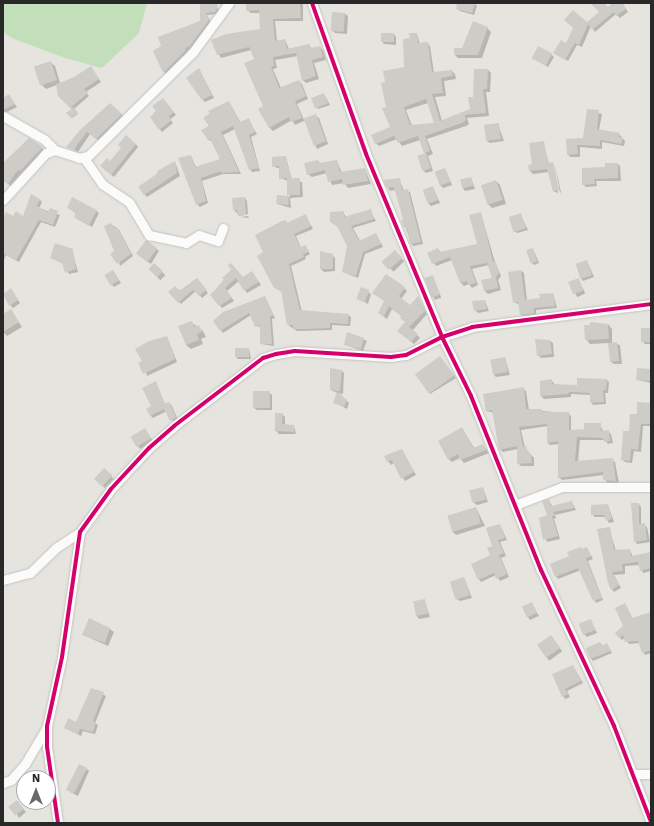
<!DOCTYPE html>
<style>
body{margin:0}
#map{position:relative;width:654px;height:826px;overflow:hidden;background:#e6e4de;font-family:"Work Sans",sans-serif}
div>[style]{position:absolute}
.green>*{inset:0;background:#c2deba}
.shadow>*{inset:0;background:#0003;transform-origin:0 0}
.building>*{inset:0;background:#cdccc7;transform-origin:0 0}
.roads{filter:drop-shadow(0 0 1px #c4c3c3) drop-shadow(0 0 1px #c4c3c3)}
.minor>*{height:9px;margin:-4.5px;padding:0 4.5px;transform-origin:4.5px;border-radius:4.5px;background:#fbfbfa}
.cycleway>*{height:4px;margin:-2px;padding:0 2px;transform-origin:2px;border-radius:2px;background:#d6006c}
span{translate:-50% -50%;white-space:nowrap;text-align:center;line-height:1.15;-webkit-text-stroke:3.5px #fff;paint-order:stroke}
.frame{position:absolute;inset:0;border:4px solid #282828;pointer-events:none}
.north{position:absolute;left:16px;top:770px;width:40px;height:40px;box-sizing:border-box;background:#fff;border:1px solid #a9a9a9;border-radius:50%;rotate:0deg;font-size:11px;font-weight:700;line-height:16px;text-align:center;color:#282828}
.north::after{content:'';display:block;margin:auto;width:14px;height:18px;background:#6a6a68;clip-path:polygon(50% 0,100% 100%,50% 72%,0 100%)}
</style>
<div id="map">
<div class="green">
<i style="clip-path:polygon(3px 3px,147px 3px,139px 33px,102px 68px,65px 58px,14px 39px,3px 32px)"></i>
</div>
<div class="shadow">
<i style="clip-path:polygon(201px 3px,216px 3px,219px 12px,217px 14px,207px 15px,211px 23px,192px 49px,187px 51px,188px 53px,166px 75px,154px 51px,201px 22px)"></i>
<i style="clip-path:polygon(261px 3px,303px 3px,303px 21px,275px 21px,277px 41px,285px 40px,289px 49px,309px 45px,312px 49px,320px 47px,323px 50px,326px 60px,314px 63px,319px 79px,306px 83px,303px 80px,298px 56px,275px 60px,277px 68px,273px 69px,281px 88px,299px 81px,302px 84px,308px 99px,297px 104px,304px 120px,316px 116px,319px 118px,328px 144px,317px 149px,306px 120px,295px 125px,292px 120px,273px 131px,270px 128px,259px 109px,264px 107px,256px 60px,251px 50px,221px 58px,212px 41px,262px 29px,260px 13px,251px 13px,247px 10px)"></i>
<i style="clip-path:polygon(458px 3px,474px 3px,477px 6px,474px 15px,460px 11px,457px 8px)"></i>
<i style="clip-path:polygon(593px 3px,603px 3px,608px 8px,622px 3px,628px 12px,620px 18px,616px 14px,595px 32px,591px 26px,582px 47px,577px 45px,568px 61px,555px 53px,601px 12px)"></i>
<i style="clip-path:polygon(345px 14px,348px 16px,347px 34px,335px 33px,332px 31px)"></i>
<i style="clip-path:polygon(487px 28px,491px 32px,482px 58px,458px 58px,455px 55px)"></i>
<i style="clip-path:polygon(394px 34px,396px 37px,396px 45px,384px 44px,382px 41px)"></i>
<i style="clip-path:polygon(evenodd,417px 34px,420px 44px,427px 43px,430px 46px,434px 73px,452px 71px,455px 74px,456px 79px,444px 81px,446px 96px,435px 97px,442px 121px,471px 110px,474px 97px,488px 70px,491px 73px,490px 92px,486px 92px,489px 116px,467px 118px,469px 124px,466px 126px,427px 139px,433px 154px,428px 156px,433px 171px,426px 173px,423px 170px,426px 154px,420px 140px,402px 146px,397px 139px,379px 146px,376px 143px,391px 128px,386px 83px,405px 67px,411px 39px,417px 34px,428px 103px,435px 124px,412px 126px,406px 110px,428px 103px)"></i>
<i style="clip-path:polygon(551px 54px,554px 57px,548px 67px,533px 58px)"></i>
<i style="clip-path:polygon(50px 62px,55px 66px,60px 83px,93px 70px,101px 82px,86px 92px,89px 96px,74px 109px,78px 114px,72px 118px,68px 113px,72px 109px,59px 95px,57px 85px,46px 89px,42px 85px)"></i>
<i style="clip-path:polygon(199px 69px,214px 98px,205px 102px,203px 100px)"></i>
<i style="clip-path:polygon(324px 94px,330px 105px,318px 109px,312px 98px)"></i>
<i style="clip-path:polygon(9px 96px,17px 107px,3px 114px,3px 99px)"></i>
<i style="clip-path:polygon(165px 101px,176px 115px,170px 119px,173px 123px,162px 132px,151px 117px)"></i>
<i style="clip-path:polygon(229px 102px,241px 123px,248px 120px,257px 134px,251px 137px,260px 171px,252px 172px,250px 169px,235px 129px,223px 135px,241px 174px,223px 174px,202px 181px,208px 203px,200px 207px,197px 204px,191px 156px,196px 167px,221px 160px,213px 141px,208px 140px,210px 126px)"></i>
<i style="clip-path:polygon(588px 110px,602px 114px,599px 130px,619px 134px,625px 141px,624px 146px,602px 142px,602px 149px,580px 147px,580px 157px,571px 157px,568px 155px,567px 140px,584px 139px)"></i>
<i style="clip-path:polygon(121px 114px,124px 117px,99px 141px,90px 134px,78px 152px,67px 147px,81px 130px)"></i>
<i style="clip-path:polygon(498px 124px,504px 141px,490px 143px,487px 141px)"></i>
<i style="clip-path:polygon(29px 139px,46px 151px,12px 187px,3px 180px,3px 164px)"></i>
<i style="clip-path:polygon(543px 142px,549px 164px,554px 165px,558px 193px,553px 191px,549px 172px,533px 174px,530px 171px)"></i>
<i style="clip-path:polygon(136px 144px,138px 147px,114px 177px,104px 169px,122px 148px)"></i>
<i style="clip-path:polygon(286px 157px,292px 180px,302px 182px,303px 197px,290px 198px,291px 208px,277px 204px,278px 196px,290px 197px,288px 181px,280px 178px,280px 169px,273px 166px)"></i>
<i style="clip-path:polygon(318px 161px,321px 164px,337px 161px,342px 173px,365px 169px,371px 184px,348px 188px,344px 183px,332px 185px,327px 173px,312px 177px,308px 174px)"></i>
<i style="clip-path:polygon(175px 162px,180px 176px,147px 197px,144px 194px,158px 172px)"></i>
<i style="clip-path:polygon(618px 164px,620px 166px,621px 181px,596px 181px,597px 186px,586px 187px,583px 184px,606px 168px)"></i>
<i style="clip-path:polygon(555px 165px,561px 192px,560px 193px)"></i>
<i style="clip-path:polygon(445px 169px,452px 185px,443px 188px,440px 185px)"></i>
<i style="clip-path:polygon(471px 178px,475px 189px,465px 191px,463px 188px)"></i>
<i style="clip-path:polygon(399px 179px,404px 191px,410px 192px,423px 244px,413px 246px,411px 243px,406px 228px,412px 226px,404px 220px,396px 190px,390px 191px,388px 188px)"></i>
<i style="clip-path:polygon(496px 181px,500px 185px,506px 204px,492px 208px,488px 204px)"></i>
<i style="clip-path:polygon(433px 187px,440px 203px,431px 206px,428px 203px)"></i>
<i style="clip-path:polygon(245px 198px,247px 201px,248px 214px,240px 216px,234px 210px)"></i>
<i style="clip-path:polygon(40px 200px,42px 202px,39px 208px,60px 215px,55px 227px,41px 222px,19px 262px,6px 255px,3px 262px,3px 219px,23px 217px)"></i>
<i style="clip-path:polygon(68px 208px,96px 211px,99px 213px,92px 227px,77px 219px,75px 217px,76px 213px)"></i>
<i style="clip-path:polygon(370px 211px,376px 221px,353px 228px,360px 241px,376px 234px,383px 247px,365px 254px,358px 278px,343px 272px,348px 246px,338px 227px,331px 222px,343px 212px,346px 217px)"></i>
<i style="clip-path:polygon(481px 214px,495px 262px,501px 276px,498px 280px,501px 290px,488px 294px,485px 291px,493px 278px,489px 265px,472px 269px,478px 285px,472px 288px,469px 284px,464px 286px,461px 283px,452px 260px,436px 266px,429px 253px,438px 249px,441px 252px,478px 245px)"></i>
<i style="clip-path:polygon(520px 214px,528px 230px,517px 233px,515px 231px)"></i>
<i style="clip-path:polygon(248px 216px,249px 218px,240px 217px)"></i>
<i style="clip-path:polygon(306px 216px,313px 229px,296px 236px,301px 248px,305px 246px,310px 254px,305px 257px,306px 259px,291px 266px,302px 312px,348px 315px,351px 317px,350px 326px,332px 325px,332px 330px,297px 331px,288px 325px,283px 292px,275px 288px,265px 253px,285px 221px,288px 224px)"></i>
<i style="clip-path:polygon(111px 224px,119px 230px,133px 256px,120px 266px)"></i>
<i style="clip-path:polygon(146px 242px,159px 251px,151px 264px,141px 257px)"></i>
<i style="clip-path:polygon(533px 249px,539px 263px,534px 265px,531px 262px)"></i>
<i style="clip-path:polygon(72px 250px,78px 272px,69px 274px,64px 264px,51px 258px)"></i>
<i style="left:395px;top:252px;width:13px;height:15px;rotate:45deg"></i>
<i style="clip-path:polygon(332px 255px,335px 258px,335px 271px,324px 272px,321px 269px)"></i>
<i style="clip-path:polygon(587px 261px,594px 277px,583px 281px,581px 278px)"></i>
<i style="left:154px;top:264px;width:16px;height:7px;rotate:45deg"></i>
<i style="clip-path:polygon(232px 270px,243px 278px,254px 275px,261px 285px,247px 293px,239px 281px,227px 291px,234px 301px,222px 308px,212px 295px)"></i>
<i style="clip-path:polygon(113px 271px,121px 283px,114px 287px,111px 284px)"></i>
<i style="clip-path:polygon(521px 271px,524px 273px,527px 301px,541px 299px,553px 294px,557px 308px,536px 310px,536px 315px,523px 317px,521px 314px,520px 305px,514px 302px,509px 273px)"></i>
<i style="left:433px;top:277px;width:22px;height:7px;rotate:68deg"></i>
<i style="clip-path:polygon(196px 279px,208px 293px,202px 298px,196px 291px,181px 304px,170px 292px,180px 291px)"></i>
<i style="left:578px;top:279px;width:16px;height:9px;rotate:63deg"></i>
<i style="clip-path:polygon(361px 288px,371px 294px,368px 304px,357px 298px)"></i>
<i style="clip-path:polygon(404px 288px,407px 291px,401px 299px,410px 306px,418px 297px,427px 314px,412px 331px,420px 338px,414px 344px,402px 334px,406px 322px,403px 317px,392px 309px,387px 319px,379px 313px)"></i>
<i style="left:11px;top:290px;width:16px;height:9px;rotate:55deg"></i>
<i style="clip-path:polygon(265px 297px,275px 318px,272px 319px,274px 346px,261px 344px,261px 327px,255px 326px,251px 315px,223px 333px,221px 330px)"></i>
<i style="clip-path:polygon(485px 301px,489px 311px,478px 313px,475px 310px)"></i>
<i style="clip-path:polygon(10px 310px,22px 327px,7px 336px,3px 332px,3px 315px)"></i>
<i style="clip-path:polygon(191px 322px,203px 331px,206px 337px,201px 339px,203px 344px,191px 349px,186px 345px)"></i>
<i style="clip-path:polygon(608px 324px,612px 329px,612px 343px,620px 345px,622px 364px,614px 364px,611px 362px,609px 343px,590px 344px,586px 339px)"></i>
<i style="clip-path:polygon(651px 329px,651px 344px,645px 344px,642px 341px)"></i>
<i style="left:348px;top:334px;width:20px;height:11px;rotate:20deg"></i>
<i style="clip-path:polygon(167px 337px,177px 362px,147px 376px,143px 361px)"></i>
<i style="clip-path:polygon(550px 341px,553px 343px,554px 357px,541px 358px,538px 355px)"></i>
<i style="clip-path:polygon(249px 349px,251px 359px,238px 359px,235px 356px)"></i>
<i style="clip-path:polygon(505px 358px,510px 375px,496px 377px,494px 375px)"></i>
<i style="clip-path:polygon(442px 360px,456px 378px,430px 394px,428px 391px)"></i>
<i style="clip-path:polygon(651px 370px,651px 383px,638px 380px)"></i>
<i style="clip-path:polygon(342px 371px,344px 373px,343px 394px,338px 393px,349px 403px,347px 409px,334px 402px,337px 393px,331px 390px)"></i>
<i style="clip-path:polygon(607px 380px,609px 382px,608px 393px,605px 393px,606px 404px,593px 405px,591px 402px,591px 395px,571px 394px,571px 397px,544px 399px,541px 396px,541px 382px,552px 381px,555px 385px,578px 386px)"></i>
<i style="clip-path:polygon(156px 382px,165px 405px,169px 403px,172px 406px,178px 420px,174px 423px,167px 411px,153px 418px,151px 416px)"></i>
<i style="clip-path:polygon(523px 388px,526px 391px,529px 410px,568px 413px,571px 416px,571px 431px,585px 430px,600px 424px,603px 431px,608px 431px,611px 434px,613px 443px,608px 444px,605px 440px,580px 440px,578px 462px,612px 459px,615px 462px,619px 483px,607px 483px,604px 475px,562px 480px,559px 477px,559px 444px,550px 445px,548px 443px,548px 426px,521px 430px,525px 448px,534px 458px,534px 466px,521px 466px,518px 463px,518px 449px,503px 452px,500px 449px,494px 413px,487px 411px)"></i>
<i style="clip-path:polygon(269px 392px,272px 395px,272px 410px,257px 410px,254px 408px)"></i>
<i style="clip-path:polygon(651px 404px,651px 426px,643px 426px,641px 452px,634px 451px,632px 463px,625px 462px,622px 459px,638px 415px)"></i>
<i style="clip-path:polygon(282px 414px,285px 417px,285px 425px,294px 426px,296px 434px,279px 434px,276px 431px)"></i>
<i style="clip-path:polygon(462px 428px,474px 448px,483px 445px,489px 453px,464px 463px,460px 458px,452px 462px,449px 459px)"></i>
<i style="clip-path:polygon(147px 432px,153px 441px,140px 449px,138px 446px)"></i>
<i style="clip-path:polygon(402px 450px,416px 475px,405px 481px,394px 463px,391px 465px,385px 457px)"></i>
<i style="left:104px;top:469px;width:14px;height:13px;rotate:45deg"></i>
<i style="clip-path:polygon(483px 488px,488px 502px,477px 505px,474px 503px)"></i>
<i style="clip-path:polygon(548px 500px,553px 507px,572px 502px,576px 510px,555px 515px,556px 518px,554px 519px,560px 539px,547px 542px,540px 524px,548px 515px)"></i>
<i style="clip-path:polygon(639px 504px,641px 507px,641px 525px,647px 527px,650px 542px,637px 544px,635px 541px)"></i>
<i style="clip-path:polygon(608px 505px,614px 522px,609px 523px,606px 517px,595px 517px,592px 514px)"></i>
<i style="clip-path:polygon(476px 508px,485px 526px,456px 535px,452px 531px)"></i>
<i style="clip-path:polygon(500px 525px,507px 540px,500px 542px,506px 556px,501px 558px,509px 577px,500px 581px,496px 575px,481px 582px,479px 579px,492px 555px)"></i>
<i style="clip-path:polygon(609px 528px,616px 551px,630px 550px,633px 557px,651px 553px,651px 571px,643px 573px,640px 565px,625px 566px,625px 574px,614px 575px,621px 588px,614px 592px,612px 589px)"></i>
<i style="clip-path:polygon(587px 548px,593px 559px,588px 561px,603px 600px,596px 603px,581px 570px,558px 579px,556px 576px,570px 557px)"></i>
<i style="clip-path:polygon(464px 578px,472px 598px,460px 601px,457px 599px)"></i>
<i style="clip-path:polygon(424px 600px,430px 617px,419px 619px,417px 616px)"></i>
<i style="clip-path:polygon(531px 603px,539px 616px,530px 620px,528px 617px)"></i>
<i style="clip-path:polygon(625px 604px,633px 619px,651px 613px,651px 653px,645px 655px,640px 643px,629px 644px,625px 638px,622px 640px,616px 633px,624px 627px)"></i>
<i style="clip-path:polygon(591px 621px,597px 633px,587px 637px,584px 634px)"></i>
<i style="clip-path:polygon(110px 629px,114px 632px,108px 646px,83px 635px)"></i>
<i style="left:551px;top:636px;width:19px;height:16px;rotate:54deg"></i>
<i style="clip-path:polygon(600px 643px,603px 646px,607px 644px,612px 653px,593px 661px,591px 658px)"></i>
<i style="clip-path:polygon(573px 666px,583px 683px,567px 691px,570px 697px,565px 699px,553px 675px)"></i>
<i style="clip-path:polygon(92px 689px,106px 696px,95px 723px,98px 725px,95px 734px,83px 731px,81px 736px,65px 728px,77px 723px)"></i>
<i style="clip-path:polygon(87px 769px,89px 771px,78px 796px,72px 793px,69px 791px)"></i>
<i style="clip-path:polygon(19px 804px,26px 812px,19px 818px,17px 815px)"></i>
</div>
<div class="building">
<i style="clip-path:polygon(200px 3px,213px 3px,217px 4px,217px 9px,215px 12px,206px 13px,209px 20px,190px 46px,185px 48px,186px 50px,163px 73px,153px 51px,161px 46px,158px 37px,200px 21px)"></i>
<i style="clip-path:polygon(300px 3px,301px 18px,273px 19px,275px 41px,285px 39px,287px 49px,309px 44px,310px 48px,320px 46px,323px 57px,312px 60px,316px 76px,302px 81px,296px 53px,273px 57px,274px 66px,271px 66px,279px 88px,299px 80px,306px 96px,295px 101px,302px 118px,291px 122px,289px 117px,269px 128px,258px 109px,263px 106px,244px 63px,254px 59px,249px 47px,217px 55px,211px 40px,226px 34px,260px 29px,259px 10px,246px 11px,246px 4px)"></i>
<i style="clip-path:polygon(457px 3px,475px 3px,472px 13px,456px 9px)"></i>
<i style="clip-path:polygon(590px 3px,604px 3px,608px 7px,613px 3px,622px 3px,626px 9px,616px 16px,614px 12px,592px 30px,588px 24px,579px 45px,575px 43px,565px 60px,553px 53px,561px 40px,566px 43px,573px 28px,564px 20px,573px 10px,587px 22px,599px 12px)"></i>
<i style="left:332px;top:12px;width:13px;height:19px;rotate:4deg"></i>
<i style="clip-path:polygon(473px 21px,488px 27px,478px 55px,454px 55px,454px 48px,462px 48px)"></i>
<i style="left:381px;top:33px;width:13px;height:9px"></i>
<i style="clip-path:polygon(evenodd,409px 33px,417px 33px,418px 43px,428px 42px,432px 72px,452px 70px,453px 76px,441px 78px,443px 93px,432px 94px,440px 121px,470px 109px,468px 97px,473px 97px,474px 69px,488px 69px,487px 89px,483px 89px,486px 113px,465px 115px,466px 120px,462px 123px,425px 136px,430px 151px,424px 153px,418px 136px,398px 143px,394px 136px,375px 144px,371px 135px,390px 127px,382px 108px,386px 107px,381px 83px,385px 82px,383px 71px,404px 67px,403px 39px,410px 38px,409px 33px,426px 99px,434px 123px,410px 125px,404px 107px,426px 99px)"></i>
<i style="left:538px;top:46px;width:16px;height:14px;rotate:27deg"></i>
<i style="left:51px;top:61px;width:20px;height:18px;rotate:72deg"></i>
<i style="clip-path:polygon(91px 66px,99px 79px,84px 89px,88px 93px,70px 108px,58px 96px,56px 84px,71px 79px)"></i>
<i style="clip-path:polygon(199px 68px,212px 95px,202px 100px,186px 78px)"></i>
<i style="left:324px;top:93px;width:11px;height:14px;rotate:68deg"></i>
<i style="clip-path:polygon(9px 94px,15px 104px,3px 110px,3px 98px)"></i>
<i style="clip-path:polygon(163px 98px,174px 112px,169px 116px,172px 120px,159px 130px,150px 117px,156px 111px,152px 106px)"></i>
<i style="clip-path:polygon(229px 101px,240px 122px,249px 118px,255px 132px,249px 135px,259px 168px,249px 170px,233px 126px,221px 132px,239px 172px,221px 173px,221px 171px,201px 178px,206px 201px,196px 205px,178px 158px,191px 155px,195px 167px,220px 159px,210px 139px,208px 140px,201px 130px,209px 126px,203px 118px,210px 113px,208px 111px)"></i>
<i style="clip-path:polygon(110px 103px,122px 114px,96px 139px,87px 132px,75px 148px,76px 151px,66px 147px,80px 130px)"></i>
<i style="clip-path:polygon(74px 107px,78px 113px,71px 118px,66px 113px)"></i>
<i style="clip-path:polygon(587px 109px,599px 110px,597px 129px,620px 133px,619px 137px,623px 138px,621px 144px,600px 140px,600px 146px,577px 145px,578px 154px,567px 155px,566px 139px,583px 138px)"></i>
<i style="left:316px;top:114px;width:29px;height:13px;rotate:70deg"></i>
<i style="left:499px;top:123px;width:16px;height:15px;rotate:83deg"></i>
<i style="clip-path:polygon(126px 135px,136px 144px,111px 175px,100px 166px,107px 158px,110px 161px,121px 148px,118px 145px)"></i>
<i style="clip-path:polygon(29px 138px,43px 147px,20px 171px,18px 170px,8px 184px,3px 181px,3px 163px)"></i>
<i style="clip-path:polygon(544px 141px,548px 163px,553px 162px,559px 190px,553px 191px,547px 169px,529px 171px,528px 165px,532px 164px,529px 143px)"></i>
<i style="left:426px;top:153px;width:16px;height:9px;rotate:72deg"></i>
<i style="clip-path:polygon(286px 156px,291px 178px,279px 179px,279px 166px,272px 167px,272px 157px)"></i>
<i style="clip-path:polygon(318px 160px,319px 163px,337px 160px,340px 172px,365px 168px,368px 181px,343px 185px,342px 179px,328px 182px,325px 170px,307px 175px,304px 163px)"></i>
<i style="clip-path:polygon(175px 161px,177px 173px,144px 195px,138px 187px,158px 173px,157px 171px)"></i>
<i style="clip-path:polygon(605px 163px,618px 163px,618px 178px,594px 179px,595px 184px,582px 185px,582px 168px,605px 167px)"></i>
<i style="left:445px;top:168px;width:15px;height:11px;rotate:70deg"></i>
<i style="left:471px;top:177px;width:9px;height:11px;rotate:77deg"></i>
<i style="left:300px;top:178px;width:17px;height:13px;rotate:90deg"></i>
<i style="clip-path:polygon(400px 178px,402px 190px,408px 189px,421px 242px,410px 244px,407px 227px,404px 228px,401px 220px,403px 219px,394px 187px,387px 188px,385px 185px,384px 180px)"></i>
<i style="left:496px;top:180px;width:21px;height:16px;rotate:71deg"></i>
<i style="left:433px;top:186px;width:15px;height:11px;rotate:70deg"></i>
<i style="clip-path:polygon(31px 194px,40px 199px,37px 206px,48px 212px,50px 208px,58px 211px,53px 225px,39px 220px,16px 260px,3px 253px,3px 218px,6px 212px,13px 216px,16px 211px,23px 216px)"></i>
<i style="left:277px;top:195px;width:12px;height:9px;rotate:5deg"></i>
<i style="clip-path:polygon(72px 197px,97px 210px,89px 225px,74px 217px,76px 212px,67px 208px)"></i>
<i style="clip-path:polygon(245px 197px,246px 215px,238px 216px,237px 210px,233px 210px,232px 198px)"></i>
<i style="clip-path:polygon(371px 209px,374px 219px,351px 226px,359px 241px,376px 233px,381px 244px,363px 252px,356px 276px,342px 272px,347px 246px,337px 226px,330px 222px,330px 212px,344px 211px,344px 217px)"></i>
<i style="clip-path:polygon(481px 212px,493px 262px,495px 261px,499px 273px,496px 277px,498px 288px,484px 291px,481px 280px,492px 278px,487px 263px,470px 266px,476px 283px,468px 285px,467px 281px,460px 283px,450px 257px,432px 264px,427px 253px,438px 248px,440px 252px,477px 244px,469px 215px)"></i>
<i style="left:521px;top:213px;width:16px;height:13px;rotate:72deg"></i>
<i style="clip-path:polygon(306px 214px,311px 226px,294px 234px,300px 247px,306px 245px,309px 252px,303px 254px,304px 257px,289px 264px,300px 310px,349px 314px,348px 324px,330px 323px,330px 328px,306px 329px,293px 329px,293px 325px,287px 325px,281px 290px,274px 288px,257px 256px,263px 252px,255px 235px,282px 221px,286px 220px,287px 223px)"></i>
<i style="clip-path:polygon(111px 223px,114px 228px,117px 227px,131px 254px,117px 264px,110px 254px,114px 251px,104px 226px)"></i>
<i style="left:146px;top:240px;width:14px;height:17px;rotate:36deg"></i>
<i style="clip-path:polygon(55px 243px,73px 249px,76px 269px,65px 273px,62px 263px,50px 258px)"></i>
<i style="left:533px;top:248px;width:14px;height:7px;rotate:73deg"></i>
<i style="left:395px;top:250px;width:11px;height:18px;rotate:49deg"></i>
<i style="clip-path:polygon(320px 251px,333px 254px,333px 269px,320px 269px)"></i>
<i style="left:587px;top:260px;width:16px;height:12px;rotate:72deg"></i>
<i style="left:154px;top:263px;width:12px;height:8px;rotate:42deg"></i>
<i style="clip-path:polygon(231px 263px,243px 277px,252px 271px,259px 282px,244px 291px,236px 278px,225px 288px,232px 298px,219px 306px,210px 295px,224px 280px,222px 278px,231px 270px,228px 265px)"></i>
<i style="left:113px;top:270px;width:12px;height:10px;rotate:59deg"></i>
<i style="clip-path:polygon(521px 270px,525px 300px,540px 298px,539px 294px,553px 293px,555px 306px,534px 308px,534px 313px,520px 315px,518px 302px,513px 303px,508px 272px)"></i>
<i style="clip-path:polygon(386px 274px,405px 287px,399px 296px,410px 305px,418px 296px,425px 311px,409px 327px,418px 334px,411px 342px,397px 331px,405px 322px,400px 318px,401px 316px,389px 306px,384px 316px,378px 313px,384px 301px,372px 293px)"></i>
<i style="left:433px;top:275px;width:21px;height:9px;rotate:71deg"></i>
<i style="clip-path:polygon(197px 278px,207px 290px,199px 296px,193px 290px,178px 303px,168px 292px,175px 286px,179px 290px,185px 288px)"></i>
<i style="clip-path:polygon(579px 278px,583px 291px,573px 294px,568px 282px)"></i>
<i style="left:361px;top:287px;width:9px;height:13px;rotate:21deg"></i>
<i style="clip-path:polygon(11px 288px,18px 300px,9px 306px,3px 294px)"></i>
<i style="clip-path:polygon(265px 296px,274px 316px,270px 316px,272px 344px,260px 344px,260px 325px,255px 327px,249px 313px,220px 331px,213px 321px,223px 312px)"></i>
<i style="clip-path:polygon(485px 300px,487px 309px,474px 311px,472px 301px)"></i>
<i style="clip-path:polygon(11px 309px,19px 322px,3px 332px,3px 314px)"></i>
<i style="clip-path:polygon(192px 321px,194px 327px,199px 325px,202px 332px,197px 334px,199px 340px,186px 345px,178px 326px)"></i>
<i style="clip-path:polygon(590px 322px,608px 324px,609px 339px,585px 340px,584px 325px,590px 325px)"></i>
<i style="left:641px;top:328px;width:10px;height:14px"></i>
<i style="clip-path:polygon(347px 332px,364px 338px,361px 349px,344px 345px)"></i>
<i style="clip-path:polygon(167px 336px,175px 359px,143px 374px,138px 363px,142px 361px,135px 349px,149px 341px)"></i>
<i style="clip-path:polygon(535px 339px,550px 340px,552px 354px,537px 356px)"></i>
<i style="left:617px;top:342px;width:19px;height:9px;rotate:84deg"></i>
<i style="left:235px;top:348px;width:14px;height:9px"></i>
<i style="left:440px;top:356px;width:24px;height:31px;rotate:54deg"></i>
<i style="left:505px;top:357px;width:15px;height:15px;rotate:79deg"></i>
<i style="clip-path:polygon(330px 368px,342px 370px,340px 391px,337px 391px,347px 400px,344px 407px,333px 403px,337px 391px,330px 390px)"></i>
<i style="left:637px;top:368px;width:14px;height:12px;rotate:4deg"></i>
<i style="clip-path:polygon(577px 378px,607px 379px,606px 390px,603px 390px,604px 402px,590px 403px,590px 393px,569px 392px,568px 394px,540px 396px,540px 381px,552px 379px,552px 384px,577px 385px)"></i>
<i style="clip-path:polygon(156px 381px,164px 404px,169px 402px,176px 417px,170px 421px,164px 409px,150px 416px,146px 409px,151px 406px,142px 388px)"></i>
<i style="clip-path:polygon(524px 387px,526px 409px,542px 409px,542px 412px,569px 412px,569px 430px,584px 429px,584px 423px,601px 423px,601px 431px,609px 430px,610px 441px,604px 442px,603px 438px,577px 437px,575px 461px,613px 458px,616px 481px,603px 480px,603px 472px,558px 478px,558px 441px,547px 443px,547px 424px,519px 427px,523px 447px,527px 446px,526px 450px,531px 454px,532px 463px,517px 464px,517px 446px,499px 450px,492px 410px,486px 412px,483px 394px)"></i>
<i style="left:253px;top:391px;width:17px;height:17px"></i>
<i style="clip-path:polygon(637px 402px,651px 403px,651px 424px,641px 424px,638px 450px,631px 449px,630px 461px,621px 460px,623px 431px,629px 431px,630px 414px,637px 414px)"></i>
<i style="clip-path:polygon(275px 413px,283px 413px,282px 424px,294px 425px,294px 432px,275px 431px)"></i>
<i style="clip-path:polygon(462px 427px,473px 448px,483px 444px,486px 450px,460px 460px,458px 454px,448px 460px,438px 441px)"></i>
<i style="left:145px;top:428px;width:12px;height:17px;rotate:59deg"></i>
<i style="clip-path:polygon(402px 449px,414px 472px,401px 479px,392px 460px,387px 462px,384px 456px)"></i>
<i style="left:104px;top:468px;width:11px;height:15px;rotate:41deg"></i>
<i style="left:483px;top:487px;width:13px;height:14px;rotate:77deg"></i>
<i style="clip-path:polygon(549px 499px,551px 506px,572px 501px,574px 508px,553px 512px,555px 516px,552px 516px,558px 536px,543px 540px,539px 518px,547px 515px,542px 501px)"></i>
<i style="clip-path:polygon(631px 503px,639px 503px,639px 524px,645px 523px,647px 540px,634px 542px)"></i>
<i style="clip-path:polygon(608px 504px,612px 519px,606px 521px,604px 515px,591px 515px,591px 505px)"></i>
<i style="left:476px;top:507px;width:17px;height:30px;rotate:73deg"></i>
<i style="clip-path:polygon(500px 524px,505px 538px,498px 540px,504px 553px,499px 555px,507px 574px,496px 579px,494px 573px,478px 580px,471px 564px,490px 555px,487px 548px,492px 546px,486px 528px)"></i>
<i style="clip-path:polygon(610px 527px,614px 550px,630px 549px,631px 556px,651px 552px,651px 568px,640px 571px,638px 562px,622px 564px,623px 571px,612px 572px,619px 585px,611px 590px,608px 583px,597px 529px)"></i>
<i style="clip-path:polygon(581px 547px,582px 549px,587px 547px,591px 556px,586px 558px,602px 598px,593px 601px,578px 568px,555px 577px,550px 564px,569px 556px,567px 552px)"></i>
<i style="left:464px;top:577px;width:19px;height:15px;rotate:72deg"></i>
<i style="left:425px;top:599px;width:15px;height:12px;rotate:79deg"></i>
<i style="left:532px;top:602px;width:12px;height:11px;rotate:66deg"></i>
<i style="clip-path:polygon(625px 603px,632px 618px,651px 612px,651px 650px,642px 653px,638px 641px,625px 642px,623px 635px,619px 638px,615px 633px,623px 626px,615px 608px)"></i>
<i style="clip-path:polygon(89px 618px,110px 628px,105px 643px,82px 635px)"></i>
<i style="left:591px;top:619px;width:12px;height:13px;rotate:70deg"></i>
<i style="left:551px;top:635px;width:16px;height:17px;rotate:55deg"></i>
<i style="clip-path:polygon(600px 642px,602px 646px,607px 643px,611px 651px,590px 659px,586px 648px)"></i>
<i style="clip-path:polygon(573px 665px,581px 681px,565px 689px,568px 694px,562px 697px,552px 674px)"></i>
<i style="clip-path:polygon(91px 688px,104px 692px,93px 721px,96px 722px,93px 732px,80px 729px,78px 734px,64px 728px,68px 718px,76px 722px)"></i>
<i style="left:79px;top:764px;width:9px;height:29px;rotate:27deg"></i>
<i style="left:17px;top:800px;width:11px;height:11px;rotate:52deg"></i>
</div>
<div class="roads">
<div class="minor">
<i style="left:312px;top:3px;width:160px;rotate:70.3deg"></i>
<i style="left:366px;top:154px;width:198px;rotate:67.4deg"></i>
<i style="left:442px;top:337px;width:66px;rotate:63.8deg"></i>
<i style="left:471px;top:396px;width:188px;rotate:68.1deg"></i>
<i style="left:541px;top:570px;width:172px;rotate:64.9deg"></i>
<i style="left:614px;top:726px;width:103px;rotate:68.9deg"></i>
<i style="left:3px;top:116px;width:48px;rotate:29.7deg"></i>
<i style="left:45px;top:140px;width:14px;rotate:45deg"></i>
<i style="left:84px;top:158px;width:32px;rotate:55deg"></i>
<i style="left:102px;top:184px;width:32px;rotate:34deg"></i>
<i style="left:129px;top:202px;width:39px;rotate:59deg"></i>
<i style="left:149px;top:235px;width:38px;rotate:12deg"></i>
<i style="left:186px;top:243px;width:15px;rotate:-32deg"></i>
<i style="left:199px;top:235px;width:20px;rotate:18deg"></i>
<i style="left:218px;top:241px;width:14px;rotate:-69deg"></i>
<i style="left:3px;top:200px;width:64px;rotate:-47.5deg"></i>
<i style="left:46px;top:153px;width:9px;rotate:-18deg"></i>
<i style="left:55px;top:150px;width:25px;rotate:18deg"></i>
<i style="left:79px;top:158px;width:9px;rotate:-13deg"></i>
<i style="left:88px;top:156px;width:148px;rotate:-44.7deg"></i>
<i style="left:193px;top:52px;width:61px;rotate:-53.7deg"></i>
<i style="left:515px;top:505px;width:50px;rotate:-21deg"></i>
<i style="left:562px;top:487px;width:89px"></i>
<i style="left:3px;top:580px;width:28px;rotate:-15deg"></i>
<i style="left:30px;top:573px;width:37px;rotate:-44deg"></i>
<i style="left:57px;top:547px;width:27px;rotate:-33deg"></i>
<i style="left:632px;top:774px;width:19px"></i>
<i style="left:3px;top:783px;width:9px;rotate:-21deg"></i>
<i style="left:11px;top:780px;width:21px;rotate:-49deg"></i>
<i style="left:25px;top:764px;width:43px;rotate:-59.3deg"></i>
<i style="left:58px;top:823px;width:77px;rotate:-98.2deg"></i>
<i style="left:47px;top:747px;width:21px;rotate:-90deg"></i>
<i style="left:47px;top:726px;width:71px;rotate:-77.7deg"></i>
<i style="left:62px;top:657px;width:126px;rotate:-81.8deg"></i>
<i style="left:80px;top:532px;width:53px;rotate:-54.2deg"></i>
<i style="left:111px;top:489px;width:56px;rotate:-47.2deg"></i>
<i style="left:149px;top:448px;width:33px;rotate:-41deg"></i>
<i style="left:174px;top:426px;width:112px;rotate:-37.4deg"></i>
<i style="left:263px;top:358px;width:14px;rotate:-17deg"></i>
<i style="left:276px;top:354px;width:19px;rotate:-9deg"></i>
<i style="left:295px;top:351px;width:96px;rotate:3.6deg"></i>
<i style="left:391px;top:357px;width:15px;rotate:-8deg"></i>
<i style="left:406px;top:355px;width:40px;rotate:-26.6deg"></i>
<i style="left:442px;top:337px;width:32px;rotate:-18deg"></i>
<i style="left:472px;top:327px;width:180px;rotate:-7.3deg"></i>
</div>
</div>
<div class="cycleway">
<i style="left:312px;top:3px;width:160px;rotate:70.3deg"></i>
<i style="left:366px;top:154px;width:198px;rotate:67.4deg"></i>
<i style="left:442px;top:337px;width:66px;rotate:63.8deg"></i>
<i style="left:471px;top:396px;width:188px;rotate:68.1deg"></i>
<i style="left:541px;top:570px;width:172px;rotate:64.9deg"></i>
<i style="left:614px;top:726px;width:103px;rotate:68.9deg"></i>
<i style="left:58px;top:823px;width:77px;rotate:-98.2deg"></i>
<i style="left:47px;top:747px;width:21px;rotate:-90deg"></i>
<i style="left:47px;top:726px;width:71px;rotate:-77.7deg"></i>
<i style="left:62px;top:657px;width:126px;rotate:-81.8deg"></i>
<i style="left:80px;top:532px;width:53px;rotate:-54.2deg"></i>
<i style="left:111px;top:489px;width:56px;rotate:-47.2deg"></i>
<i style="left:149px;top:448px;width:33px;rotate:-41deg"></i>
<i style="left:174px;top:426px;width:112px;rotate:-37.4deg"></i>
<i style="left:263px;top:358px;width:14px;rotate:-17deg"></i>
<i style="left:276px;top:354px;width:19px;rotate:-9deg"></i>
<i style="left:295px;top:351px;width:96px;rotate:3.6deg"></i>
<i style="left:391px;top:357px;width:15px;rotate:-8deg"></i>
<i style="left:406px;top:355px;width:40px;rotate:-26.6deg"></i>
<i style="left:442px;top:337px;width:32px;rotate:-18deg"></i>
<i style="left:472px;top:327px;width:180px;rotate:-7.3deg"></i>
</div>
<div class="frame"></div>
<div class="north">N</div>
</div>
